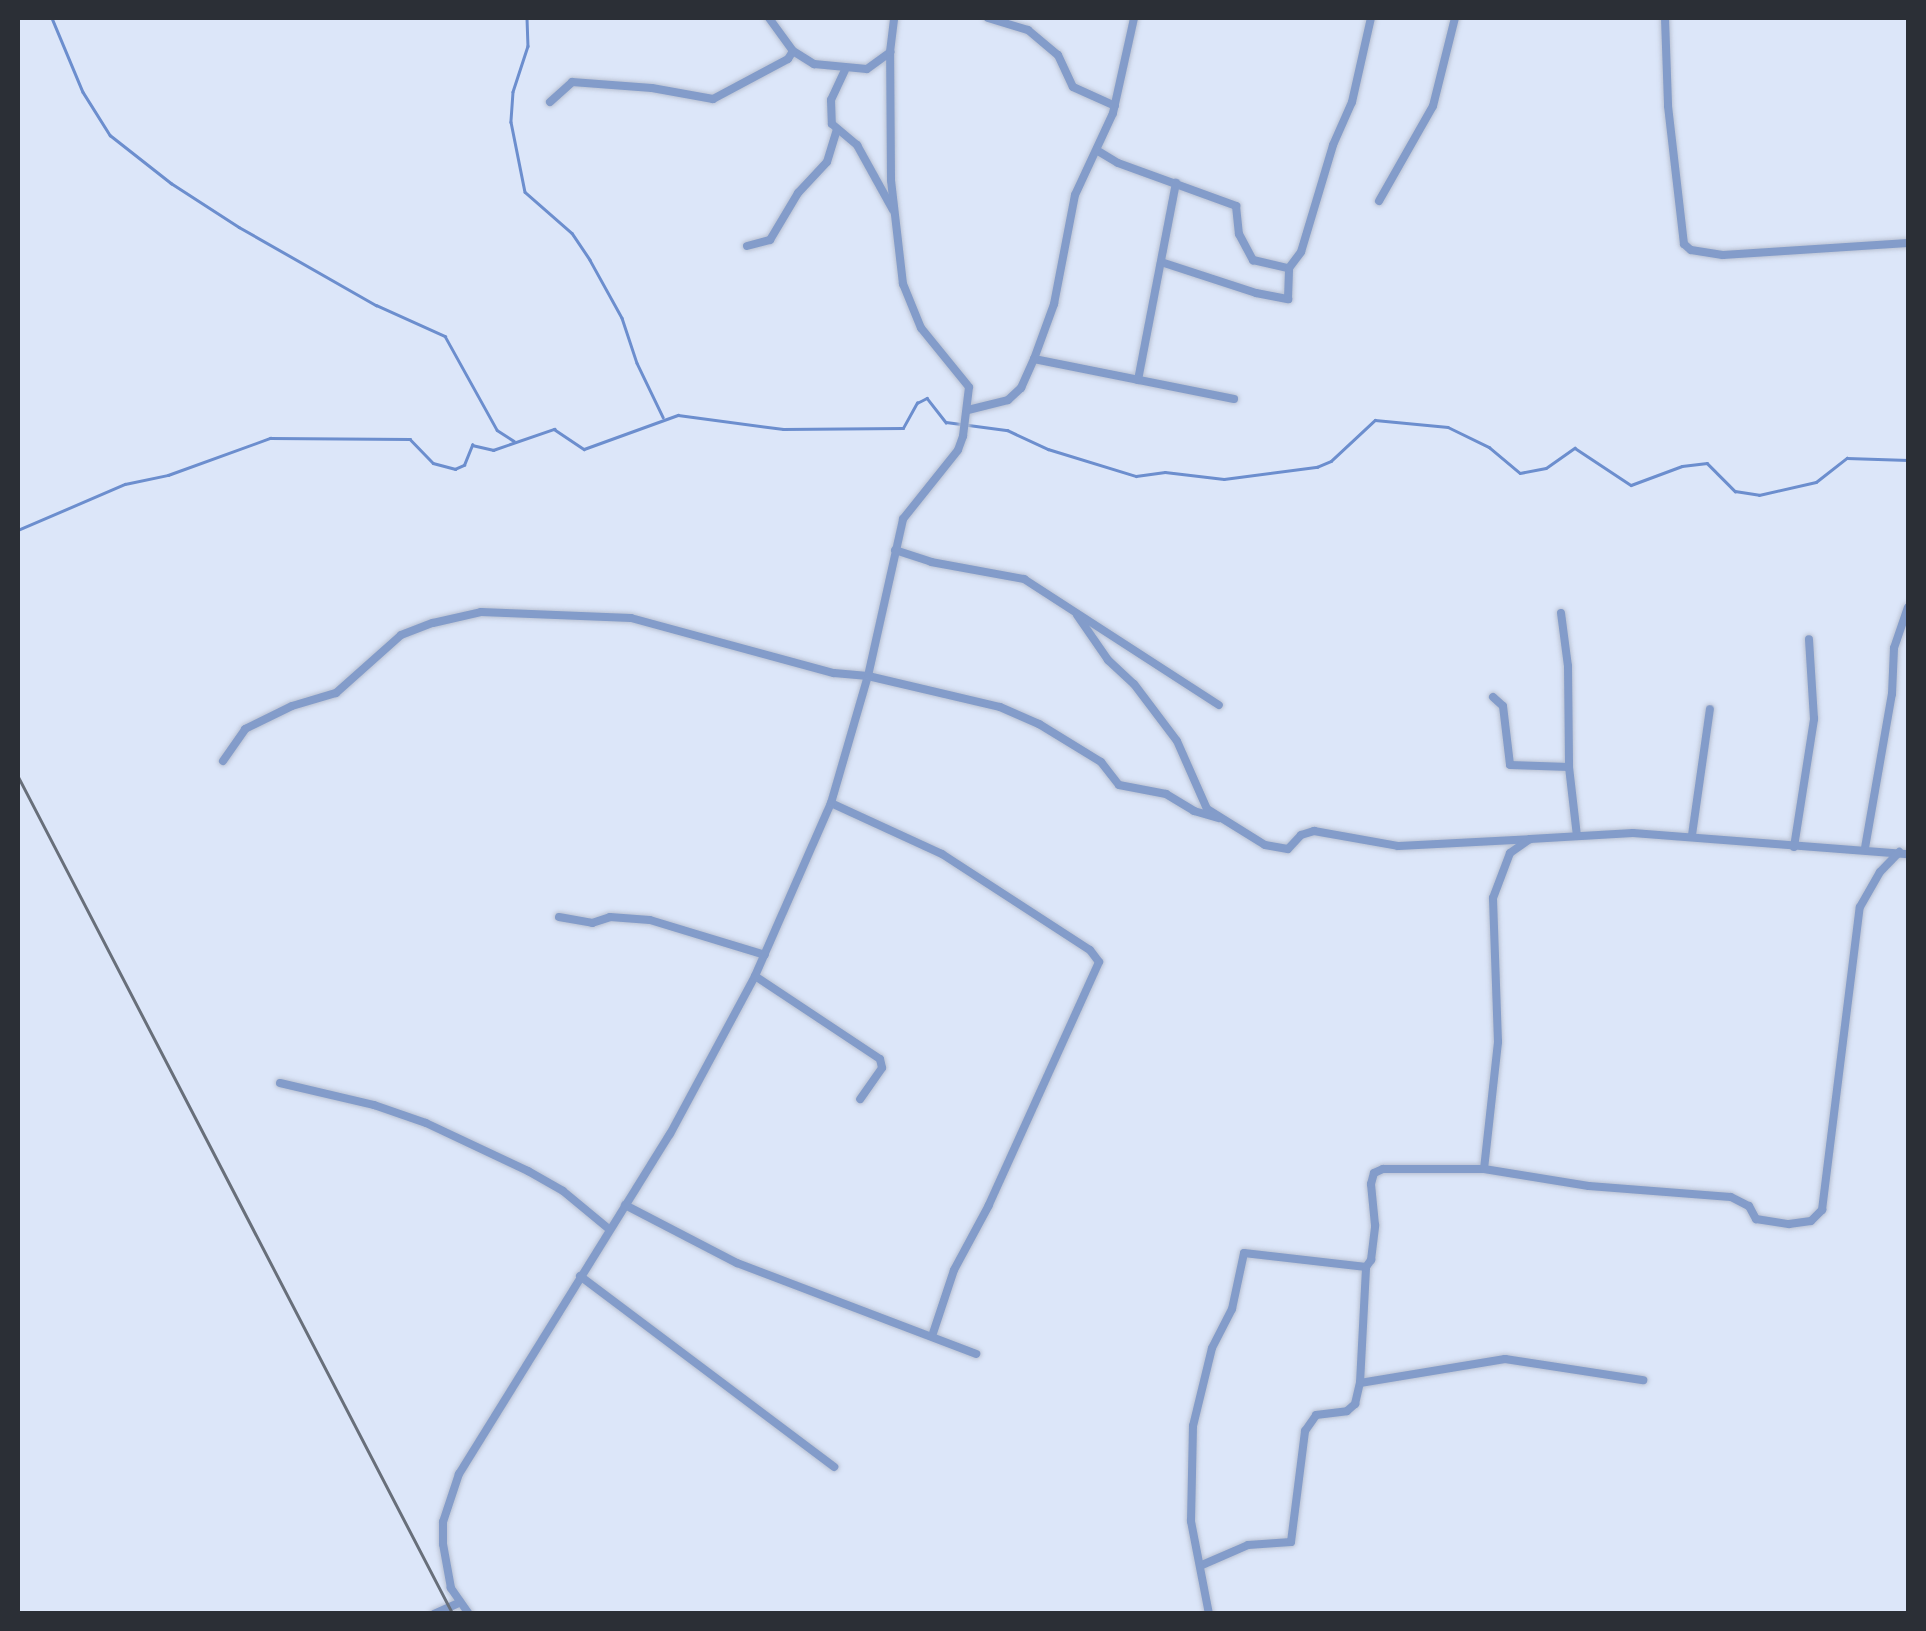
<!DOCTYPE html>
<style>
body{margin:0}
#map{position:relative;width:1926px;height:1631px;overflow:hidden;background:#dce6f9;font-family:Figtree,sans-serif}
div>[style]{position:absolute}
.stream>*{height:2.5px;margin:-1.25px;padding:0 1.25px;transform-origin:1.25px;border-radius:1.25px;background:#6c8ece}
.roads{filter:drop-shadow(0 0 2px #b9c1d2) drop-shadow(0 0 2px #b9c1d2)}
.minor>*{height:8px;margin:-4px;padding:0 4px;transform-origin:4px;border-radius:4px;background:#839cca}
.rail>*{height:2.5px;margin:-1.25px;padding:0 1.25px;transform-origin:1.25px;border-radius:1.25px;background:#686f7a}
span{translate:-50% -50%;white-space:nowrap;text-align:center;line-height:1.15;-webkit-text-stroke:10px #edf3ff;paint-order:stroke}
.frame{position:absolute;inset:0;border:20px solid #2b2f36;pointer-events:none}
</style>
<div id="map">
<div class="stream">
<i style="left:52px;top:18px;width:80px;rotate:67.3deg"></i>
<i style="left:83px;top:92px;width:51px;rotate:57.9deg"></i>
<i style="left:110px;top:135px;width:78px;rotate:38.2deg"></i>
<i style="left:171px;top:183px;width:81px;rotate:32.9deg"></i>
<i style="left:239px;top:227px;width:158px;rotate:29.7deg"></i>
<i style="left:376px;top:305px;width:76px;rotate:24.2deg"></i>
<i style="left:445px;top:336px;width:107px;rotate:61deg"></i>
<i style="left:497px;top:430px;width:20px;rotate:33deg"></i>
<i style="left:527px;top:18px;width:28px;rotate:88deg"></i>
<i style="left:528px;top:46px;width:48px;rotate:108.1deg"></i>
<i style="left:513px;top:92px;width:30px;rotate:94deg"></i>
<i style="left:511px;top:122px;width:71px;rotate:78.7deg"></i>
<i style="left:525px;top:192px;width:62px;rotate:41.1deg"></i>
<i style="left:572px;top:233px;width:32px;rotate:56deg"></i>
<i style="left:590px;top:260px;width:66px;rotate:61.1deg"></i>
<i style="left:622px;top:318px;width:47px;rotate:71.6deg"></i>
<i style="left:637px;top:363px;width:60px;rotate:64.3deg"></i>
<i style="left:18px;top:530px;width:116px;rotate:-23.3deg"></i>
<i style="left:125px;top:484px;width:44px;rotate:-11.8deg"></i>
<i style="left:168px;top:475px;width:109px;rotate:-19.9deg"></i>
<i style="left:270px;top:438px;width:140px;rotate:0.4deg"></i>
<i style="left:410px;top:439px;width:33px;rotate:46deg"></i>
<i style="left:433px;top:463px;width:23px;rotate:15deg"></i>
<i style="left:455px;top:469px;width:10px;rotate:-24deg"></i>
<i style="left:464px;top:465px;width:22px;rotate:-68deg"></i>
<i style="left:472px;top:445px;width:22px;rotate:13deg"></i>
<i style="left:493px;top:450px;width:65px;rotate:-19deg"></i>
<i style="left:554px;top:429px;width:36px;rotate:34deg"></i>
<i style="left:584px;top:449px;width:100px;rotate:-19.9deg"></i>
<i style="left:678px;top:415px;width:106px;rotate:7.6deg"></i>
<i style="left:783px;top:429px;width:120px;rotate:-0.5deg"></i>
<i style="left:903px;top:428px;width:29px;rotate:-61deg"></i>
<i style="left:917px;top:403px;width:11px;rotate:-27deg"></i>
<i style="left:927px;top:398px;width:31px;rotate:52deg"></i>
<i style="left:946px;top:422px;width:62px;rotate:7.5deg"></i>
<i style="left:1007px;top:430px;width:45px;rotate:24.9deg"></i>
<i style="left:1048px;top:449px;width:92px;rotate:17.1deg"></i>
<i style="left:1136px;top:476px;width:29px;rotate:-8deg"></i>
<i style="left:1165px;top:472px;width:59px;rotate:6.8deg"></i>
<i style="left:1224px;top:479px;width:94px;rotate:-7.4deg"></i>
<i style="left:1317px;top:467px;width:15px;rotate:-23deg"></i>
<i style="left:1331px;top:461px;width:60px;rotate:-43deg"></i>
<i style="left:1375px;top:420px;width:73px;rotate:5.5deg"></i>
<i style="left:1448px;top:427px;width:46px;rotate:26deg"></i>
<i style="left:1489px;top:447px;width:40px;rotate:40deg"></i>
<i style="left:1520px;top:473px;width:26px;rotate:-11deg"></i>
<i style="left:1546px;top:468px;width:35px;rotate:-35deg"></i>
<i style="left:1575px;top:448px;width:67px;rotate:33.5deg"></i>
<i style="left:1631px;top:485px;width:54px;rotate:-20.4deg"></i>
<i style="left:1682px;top:466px;width:25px;rotate:-7deg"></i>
<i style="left:1707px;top:463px;width:40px;rotate:45deg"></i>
<i style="left:1735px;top:491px;width:24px;rotate:9deg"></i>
<i style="left:1759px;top:495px;width:58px;rotate:-12.8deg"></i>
<i style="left:1816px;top:482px;width:39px;rotate:-38deg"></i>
<i style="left:1847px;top:458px;width:61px;rotate:1.9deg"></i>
</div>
<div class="roads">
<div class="minor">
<i style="left:769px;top:18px;width:41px;rotate:54deg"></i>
<i style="left:793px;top:51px;width:25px;rotate:32deg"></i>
<i style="left:814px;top:64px;width:53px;rotate:5.4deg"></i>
<i style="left:867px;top:69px;width:29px;rotate:-36deg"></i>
<i style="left:988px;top:18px;width:42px;rotate:16.7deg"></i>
<i style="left:1028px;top:30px;width:39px;rotate:40deg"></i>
<i style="left:1058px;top:55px;width:35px;rotate:65deg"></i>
<i style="left:1073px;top:87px;width:46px;rotate:24.3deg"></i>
<i style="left:1665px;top:18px;width:88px;rotate:88deg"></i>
<i style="left:1668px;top:106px;width:139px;rotate:83.4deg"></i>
<i style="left:1684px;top:244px;width:9px;rotate:41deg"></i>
<i style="left:1691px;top:250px;width:32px;rotate:9deg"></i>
<i style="left:1723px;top:255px;width:185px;rotate:-3.7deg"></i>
<i style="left:845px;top:70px;width:33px;rotate:115deg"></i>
<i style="left:831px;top:100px;width:24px;rotate:88deg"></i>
<i style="left:832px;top:124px;width:33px;rotate:40deg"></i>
<i style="left:857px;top:145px;width:74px;rotate:61deg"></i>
<i style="left:550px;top:102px;width:30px;rotate:-42deg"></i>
<i style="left:572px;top:82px;width:80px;rotate:4.3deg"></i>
<i style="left:652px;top:88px;width:62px;rotate:10.2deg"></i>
<i style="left:713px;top:99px;width:85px;rotate:-28.1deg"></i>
<i style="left:788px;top:59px;width:9px;rotate:-58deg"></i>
<i style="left:1098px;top:151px;width:23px;rotate:31deg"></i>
<i style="left:1118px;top:163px;width:126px;rotate:20deg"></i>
<i style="left:1236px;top:206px;width:28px;rotate:84deg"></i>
<i style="left:1239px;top:234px;width:30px;rotate:62deg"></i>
<i style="left:1253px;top:260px;width:37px;rotate:13deg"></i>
<i style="left:1379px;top:201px;width:109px;rotate:-60.4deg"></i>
<i style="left:1433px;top:106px;width:91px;rotate:-76deg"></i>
<i style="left:747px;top:246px;width:24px;rotate:-15deg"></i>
<i style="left:770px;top:240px;width:55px;rotate:-59.2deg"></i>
<i style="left:798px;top:193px;width:42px;rotate:-46.9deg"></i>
<i style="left:827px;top:162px;width:34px;rotate:-73deg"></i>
<i style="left:1161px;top:262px;width:100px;rotate:18.1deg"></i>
<i style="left:1256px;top:293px;width:33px;rotate:11deg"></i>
<i style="left:1288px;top:299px;width:31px;rotate:-88deg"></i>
<i style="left:1289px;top:268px;width:20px;rotate:-53deg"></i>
<i style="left:1301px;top:252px;width:112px;rotate:-73.3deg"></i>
<i style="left:1333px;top:145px;width:47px;rotate:-66.2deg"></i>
<i style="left:1352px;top:102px;width:86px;rotate:-77.3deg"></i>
<i style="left:1034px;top:359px;width:204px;rotate:11.3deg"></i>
<i style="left:1138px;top:380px;width:201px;rotate:-79.1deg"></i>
<i style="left:968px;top:410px;width:41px;rotate:-14deg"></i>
<i style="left:1008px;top:400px;width:18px;rotate:-43deg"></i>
<i style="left:1021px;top:388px;width:32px;rotate:-66deg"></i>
<i style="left:1034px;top:359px;width:59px;rotate:-70deg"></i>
<i style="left:1054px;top:304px;width:111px;rotate:-79.1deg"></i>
<i style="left:1075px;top:195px;width:90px;rotate:-65.1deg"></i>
<i style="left:1113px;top:113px;width:97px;rotate:-77.5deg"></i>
<i style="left:895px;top:550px;width:38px;rotate:18deg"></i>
<i style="left:931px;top:562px;width:95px;rotate:10.4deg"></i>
<i style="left:1024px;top:579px;width:232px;rotate:32.9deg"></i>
<i style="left:1561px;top:613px;width:53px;rotate:82.5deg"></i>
<i style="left:1568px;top:666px;width:101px;rotate:89.4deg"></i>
<i style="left:1569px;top:767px;width:69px;rotate:83.4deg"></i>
<i style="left:1077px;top:615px;width:55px;rotate:55.4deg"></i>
<i style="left:1108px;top:660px;width:35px;rotate:43deg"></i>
<i style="left:1134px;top:684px;width:71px;rotate:53deg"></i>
<i style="left:1177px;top:741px;width:74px;rotate:66.2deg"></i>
<i style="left:1207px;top:809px;width:68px;rotate:31.8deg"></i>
<i style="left:1265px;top:845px;width:23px;rotate:10deg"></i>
<i style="left:1288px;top:849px;width:19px;rotate:-47deg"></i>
<i style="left:1301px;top:835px;width:14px;rotate:-17deg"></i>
<i style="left:1314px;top:831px;width:85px;rotate:10.1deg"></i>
<i style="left:1398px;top:846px;width:132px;rotate:-3deg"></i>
<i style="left:1493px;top:697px;width:13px;rotate:42deg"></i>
<i style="left:1503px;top:706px;width:59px;rotate:83.2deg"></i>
<i style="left:1510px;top:765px;width:59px;rotate:1.9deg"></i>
<i style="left:223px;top:761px;width:39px;rotate:-55deg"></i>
<i style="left:245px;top:729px;width:52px;rotate:-26.1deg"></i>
<i style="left:292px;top:706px;width:46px;rotate:-16.5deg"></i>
<i style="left:336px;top:693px;width:87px;rotate:-41.7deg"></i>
<i style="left:401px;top:635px;width:34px;rotate:-21deg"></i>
<i style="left:433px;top:623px;width:49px;rotate:-12.9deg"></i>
<i style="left:481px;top:612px;width:150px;rotate:2.3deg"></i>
<i style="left:631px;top:618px;width:210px;rotate:15.2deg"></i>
<i style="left:834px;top:673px;width:34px;rotate:5deg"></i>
<i style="left:868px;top:676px;width:136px;rotate:13.2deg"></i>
<i style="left:1000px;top:707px;width:43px;rotate:23.6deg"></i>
<i style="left:1039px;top:724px;width:73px;rotate:31.5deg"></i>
<i style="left:1101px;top:762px;width:29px;rotate:52deg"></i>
<i style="left:1119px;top:785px;width:48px;rotate:10.8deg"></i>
<i style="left:1166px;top:794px;width:33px;rotate:31deg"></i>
<i style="left:1194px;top:811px;width:26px;rotate:16deg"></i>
<i style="left:831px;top:803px;width:122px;rotate:24.7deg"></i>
<i style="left:942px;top:854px;width:176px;rotate:33deg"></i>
<i style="left:1090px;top:950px;width:15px;rotate:53deg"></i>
<i style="left:1099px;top:962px;width:267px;rotate:114.4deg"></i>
<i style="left:989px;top:1205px;width:74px;rotate:118.3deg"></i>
<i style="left:954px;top:1270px;width:70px;rotate:108.4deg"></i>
<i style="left:1692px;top:835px;width:127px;rotate:-81.9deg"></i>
<i style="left:1794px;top:847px;width:130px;rotate:-81.1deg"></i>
<i style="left:1814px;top:719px;width:80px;rotate:-93.6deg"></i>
<i style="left:1865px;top:848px;width:156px;rotate:-80.1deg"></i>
<i style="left:1892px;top:694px;width:46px;rotate:-87.5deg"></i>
<i style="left:1894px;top:648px;width:43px;rotate:-71.1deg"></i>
<i style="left:559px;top:917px;width:34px;rotate:10deg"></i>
<i style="left:592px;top:923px;width:19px;rotate:-18deg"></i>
<i style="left:610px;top:917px;width:40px;rotate:4.3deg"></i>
<i style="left:650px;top:920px;width:120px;rotate:16.9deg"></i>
<i style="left:755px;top:976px;width:150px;rotate:33.6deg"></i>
<i style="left:880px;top:1059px;width:9px;rotate:77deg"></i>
<i style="left:882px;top:1068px;width:38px;rotate:125deg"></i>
<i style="left:280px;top:1083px;width:97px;rotate:13.2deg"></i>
<i style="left:374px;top:1105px;width:55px;rotate:19.1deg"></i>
<i style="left:426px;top:1123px;width:113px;rotate:25.2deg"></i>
<i style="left:528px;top:1171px;width:40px;rotate:29.7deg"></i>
<i style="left:563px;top:1191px;width:60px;rotate:39.6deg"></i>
<i style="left:1484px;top:1169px;width:128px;rotate:-83.7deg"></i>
<i style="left:1498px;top:1042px;width:144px;rotate:-92deg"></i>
<i style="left:1493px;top:898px;width:48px;rotate:-69.3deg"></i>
<i style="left:1510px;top:853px;width:24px;rotate:-35deg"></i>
<i style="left:1530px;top:839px;width:103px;rotate:-3.3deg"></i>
<i style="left:1633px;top:833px;width:276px;rotate:4.4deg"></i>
<i style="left:625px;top:1205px;width:126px;rotate:27.4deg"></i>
<i style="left:737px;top:1263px;width:256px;rotate:20.8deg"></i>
<i style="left:580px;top:1276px;width:318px;rotate:36.9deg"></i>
<i style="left:1360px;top:1383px;width:147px;rotate:-9.4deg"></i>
<i style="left:1505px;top:1359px;width:140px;rotate:8.7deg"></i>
<i style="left:1202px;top:1565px;width:50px;rotate:-23.5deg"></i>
<i style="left:1248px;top:1545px;width:43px;rotate:-4deg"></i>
<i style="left:1291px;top:1542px;width:112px;rotate:-82.8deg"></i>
<i style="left:1305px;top:1431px;width:19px;rotate:-55deg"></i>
<i style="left:1316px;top:1415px;width:31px;rotate:-7deg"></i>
<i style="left:1347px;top:1411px;width:11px;rotate:-41deg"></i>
<i style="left:1355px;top:1404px;width:22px;rotate:-77deg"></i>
<i style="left:1360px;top:1383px;width:116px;rotate:-87deg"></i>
<i style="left:434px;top:1614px;width:27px;rotate:-24deg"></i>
<i style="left:469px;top:1614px;width:32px;rotate:-125deg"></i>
<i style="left:451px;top:1588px;width:45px;rotate:-100.3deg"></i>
<i style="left:443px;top:1544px;width:22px;rotate:-90deg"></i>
<i style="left:443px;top:1522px;width:51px;rotate:-71.6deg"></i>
<i style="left:459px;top:1474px;width:400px;rotate:-58.2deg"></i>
<i style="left:670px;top:1134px;width:179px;rotate:-61.7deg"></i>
<i style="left:755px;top:976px;width:189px;rotate:-66.3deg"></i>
<i style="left:831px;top:803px;width:132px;rotate:-73.8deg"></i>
<i style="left:868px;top:676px;width:161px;rotate:-77.4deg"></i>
<i style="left:903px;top:519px;width:88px;rotate:-51.4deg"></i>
<i style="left:958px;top:450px;width:15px;rotate:-70deg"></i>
<i style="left:963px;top:436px;width:49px;rotate:-83deg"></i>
<i style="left:969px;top:387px;width:76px;rotate:-129.1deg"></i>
<i style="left:921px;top:328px;width:48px;rotate:-112.2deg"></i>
<i style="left:903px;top:284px;width:105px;rotate:-96.6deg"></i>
<i style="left:891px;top:180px;width:128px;rotate:-90.4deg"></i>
<i style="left:890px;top:52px;width:34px;rotate:-83deg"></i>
<i style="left:1209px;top:1614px;width:95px;rotate:-101deg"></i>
<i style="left:1191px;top:1521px;width:95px;rotate:-88.8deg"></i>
<i style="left:1193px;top:1426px;width:80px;rotate:-76.3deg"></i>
<i style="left:1212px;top:1348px;width:44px;rotate:-62.9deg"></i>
<i style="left:1232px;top:1309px;width:57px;rotate:-77.9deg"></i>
<i style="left:1244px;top:1253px;width:123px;rotate:6.5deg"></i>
<i style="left:1366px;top:1267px;width:9px;rotate:-54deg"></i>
<i style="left:1371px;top:1260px;width:35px;rotate:-83deg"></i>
<i style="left:1375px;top:1225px;width:41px;rotate:-95.6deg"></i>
<i style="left:1371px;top:1184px;width:11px;rotate:-75deg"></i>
<i style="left:1374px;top:1173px;width:10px;rotate:-24deg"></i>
<i style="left:1383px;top:1169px;width:101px"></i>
<i style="left:1484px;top:1169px;width:106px;rotate:9.2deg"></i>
<i style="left:1589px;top:1186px;width:142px;rotate:4.4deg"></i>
<i style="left:1731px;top:1197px;width:20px;rotate:27deg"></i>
<i style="left:1749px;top:1206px;width:15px;rotate:62deg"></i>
<i style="left:1756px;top:1219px;width:33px;rotate:9deg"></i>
<i style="left:1789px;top:1224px;width:22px;rotate:-8deg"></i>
<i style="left:1811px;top:1221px;width:16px;rotate:-45deg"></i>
<i style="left:1822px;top:1210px;width:305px;rotate:-82.9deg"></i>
<i style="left:1860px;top:907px;width:40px;rotate:-60.3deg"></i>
<i style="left:1880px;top:872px;width:28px;rotate:-46deg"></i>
</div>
</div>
<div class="rail">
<i style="left:18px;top:776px;width:944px;rotate:62.57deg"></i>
</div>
<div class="frame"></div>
</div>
